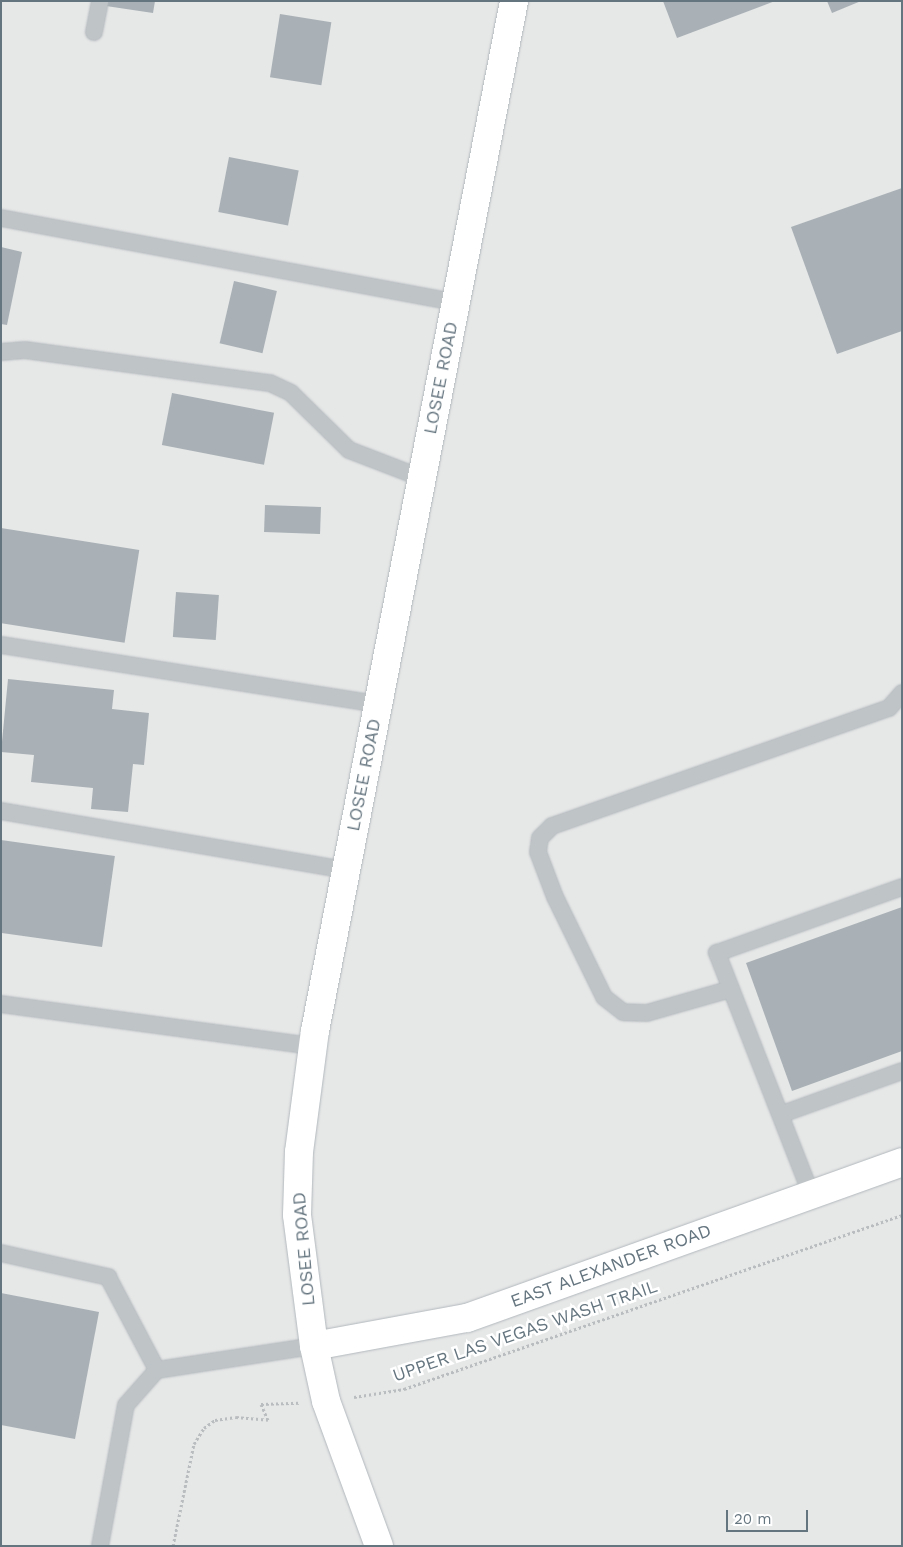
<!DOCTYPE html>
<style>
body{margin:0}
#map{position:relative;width:903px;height:1547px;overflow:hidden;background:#f8f8f6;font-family:"Work Sans",sans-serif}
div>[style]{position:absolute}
.built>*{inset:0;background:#e6e7e7;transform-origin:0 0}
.building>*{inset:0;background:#a9b1b6;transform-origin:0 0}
.path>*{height:3px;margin-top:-1.5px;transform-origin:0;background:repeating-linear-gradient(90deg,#babdbf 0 2.5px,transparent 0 5px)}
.roads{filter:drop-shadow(0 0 1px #b2b8bc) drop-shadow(0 0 1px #b2b8bc)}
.lane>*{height:16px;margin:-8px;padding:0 8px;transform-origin:8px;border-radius:8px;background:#bfc4c7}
.secondary>*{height:28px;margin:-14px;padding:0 14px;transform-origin:14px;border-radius:14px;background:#fff}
span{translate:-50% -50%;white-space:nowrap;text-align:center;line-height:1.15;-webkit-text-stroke:5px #fff;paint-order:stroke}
.street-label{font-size:18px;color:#65757f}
.frame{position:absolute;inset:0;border:2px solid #65757f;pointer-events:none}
.scale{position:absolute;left:726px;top:1510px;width:82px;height:22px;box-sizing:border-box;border:2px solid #65757f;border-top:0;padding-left:6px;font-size:15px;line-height:18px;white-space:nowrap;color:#65757f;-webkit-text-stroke:4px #fff;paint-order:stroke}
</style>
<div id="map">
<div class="built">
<i style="left:1px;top:1px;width:901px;height:1545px"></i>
</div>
<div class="building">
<i style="clip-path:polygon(107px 1px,155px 1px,153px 13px,106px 6px)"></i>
<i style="clip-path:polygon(663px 1px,775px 1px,677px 38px)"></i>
<i style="clip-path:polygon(827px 1px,861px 1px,832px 13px)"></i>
<i style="left:280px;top:14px;width:52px;height:64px;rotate:9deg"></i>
<i style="left:229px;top:157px;width:71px;height:56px;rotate:11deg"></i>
<i style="clip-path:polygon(902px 188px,902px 331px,837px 354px,791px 227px)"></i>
<i style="clip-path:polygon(1px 247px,22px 252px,7px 325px,1px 324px)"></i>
<i style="left:234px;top:281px;width:44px;height:64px;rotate:13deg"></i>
<i style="left:172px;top:393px;width:104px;height:53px;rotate:11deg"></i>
<i style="left:265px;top:505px;width:56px;height:27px;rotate:2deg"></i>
<i style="left:1px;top:528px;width:140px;height:94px;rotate:9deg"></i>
<i style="left:176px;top:592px;width:43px;height:45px;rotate:4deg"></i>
<i style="clip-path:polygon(8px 679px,114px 690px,112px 709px,149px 713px,144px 765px,133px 764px,128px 812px,91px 809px,93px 788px,31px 782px,34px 755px,1px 752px)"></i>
<i style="left:1px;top:840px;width:115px;height:92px;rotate:8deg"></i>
<i style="clip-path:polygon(902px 907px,902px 1051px,792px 1091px,746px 963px)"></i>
<i style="clip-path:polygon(1px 1293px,99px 1312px,75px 1439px,1px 1425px)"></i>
</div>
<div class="path">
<i style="left:354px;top:1397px;width:51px;rotate:-9.1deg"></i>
<i style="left:404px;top:1389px;width:528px;rotate:-19.26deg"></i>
<i style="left:173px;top:1546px;width:104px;rotate:-78.4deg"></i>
<i style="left:194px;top:1444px;width:19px;rotate:-58deg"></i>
<i style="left:204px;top:1428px;width:14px;rotate:-36deg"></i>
<i style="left:215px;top:1420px;width:21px;rotate:-8deg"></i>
<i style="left:236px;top:1417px;width:32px;rotate:5deg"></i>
<i style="left:268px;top:1420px;width:17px;rotate:-114deg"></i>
<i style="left:261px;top:1404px;width:38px;rotate:-2deg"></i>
</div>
<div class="roads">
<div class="lane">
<i style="left:94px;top:32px;width:32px;rotate:-79deg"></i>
<i style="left:1px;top:218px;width:463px;rotate:10.5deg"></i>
<i style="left:1px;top:352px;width:24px;rotate:-5deg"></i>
<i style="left:25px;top:350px;width:247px;rotate:7.7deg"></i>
<i style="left:270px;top:383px;width:23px;rotate:25deg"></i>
<i style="left:291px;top:393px;width:81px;rotate:44.5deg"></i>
<i style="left:349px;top:450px;width:78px;rotate:21deg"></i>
<i style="left:1px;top:645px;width:382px;rotate:8.9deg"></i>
<i style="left:1px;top:811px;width:350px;rotate:9.7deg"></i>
<i style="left:731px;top:989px;width:87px;rotate:164.1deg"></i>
<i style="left:647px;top:1013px;width:24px;rotate:-178deg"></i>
<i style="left:623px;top:1012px;width:24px;rotate:-142deg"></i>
<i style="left:604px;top:997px;width:111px;rotate:-116.1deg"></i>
<i style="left:555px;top:897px;width:48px;rotate:-110.7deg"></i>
<i style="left:538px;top:852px;width:14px;rotate:-82deg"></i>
<i style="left:540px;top:838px;width:17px;rotate:-45deg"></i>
<i style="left:552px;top:826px;width:357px;rotate:-19.3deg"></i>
<i style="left:889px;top:708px;width:20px;rotate:-49deg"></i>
<i style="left:1px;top:1004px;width:315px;rotate:7.7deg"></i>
<i style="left:782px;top:1114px;width:127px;rotate:-19.7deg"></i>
<i style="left:811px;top:1194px;width:259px;rotate:-111.3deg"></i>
<i style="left:717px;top:953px;width:196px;rotate:-19.6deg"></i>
<i style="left:1px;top:1253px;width:110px;rotate:12.6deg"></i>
<i style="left:108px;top:1277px;width:105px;rotate:62.2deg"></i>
<i style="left:100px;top:1546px;width:143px;rotate:-79.6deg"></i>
<i style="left:126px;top:1405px;width:47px;rotate:-48.5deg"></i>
<i style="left:157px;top:1370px;width:159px;rotate:-8.7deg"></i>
</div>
<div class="secondary">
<i style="left:314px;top:1346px;width:156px;rotate:-10.4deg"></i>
<i style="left:467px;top:1318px;width:462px;rotate:-19.7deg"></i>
<i style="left:379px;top:1546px;width:154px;rotate:-110.1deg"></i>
<i style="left:326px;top:1401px;width:56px;rotate:-102.3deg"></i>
<i style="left:314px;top:1346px;width:132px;rotate:-97.4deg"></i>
<i style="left:297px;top:1215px;width:63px;rotate:-88.2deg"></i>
<i style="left:299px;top:1152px;width:122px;rotate:-82.5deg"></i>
<i style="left:315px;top:1031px;width:1049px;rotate:-79.06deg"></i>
</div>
</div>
<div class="street-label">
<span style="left:441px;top:378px;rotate:-79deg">LOSEE ROAD</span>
<span style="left:364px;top:775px;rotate:-79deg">LOSEE ROAD</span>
<span style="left:304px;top:1249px;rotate:-95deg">LOSEE ROAD</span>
<span style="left:611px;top:1266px;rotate:-20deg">EAST ALEXANDER ROAD</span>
<span style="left:525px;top:1331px;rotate:-19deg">UPPER LAS VEGAS WASH TRAIL</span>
</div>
<div class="frame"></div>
<div class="scale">20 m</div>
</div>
